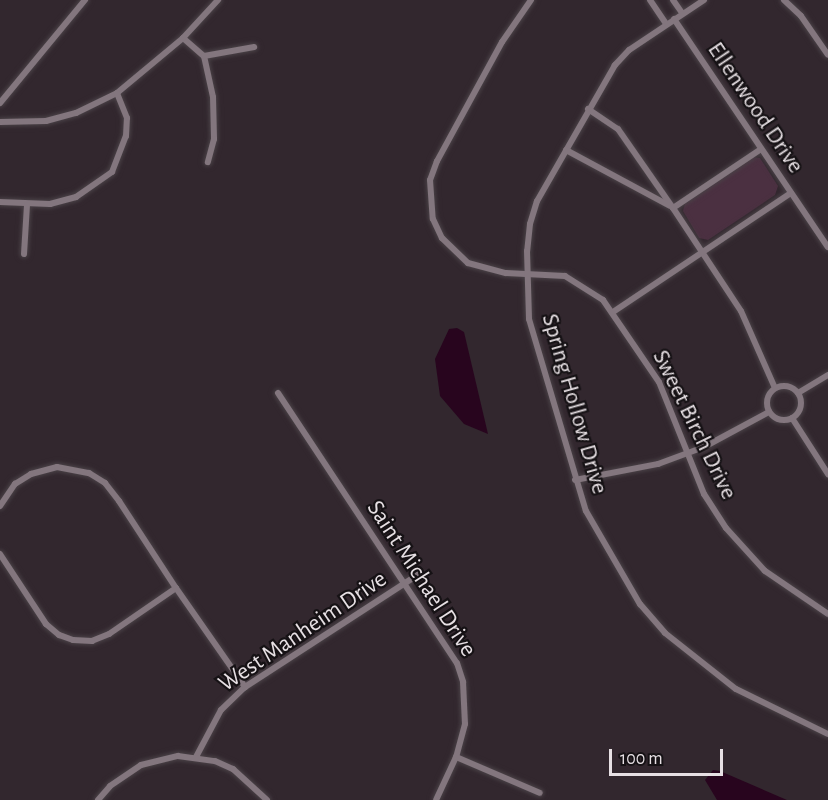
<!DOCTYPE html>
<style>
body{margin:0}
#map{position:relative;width:828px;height:800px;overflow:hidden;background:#32272e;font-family:"Alegreya Sans",sans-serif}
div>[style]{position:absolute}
.green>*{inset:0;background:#4b3041}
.water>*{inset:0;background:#28051e}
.roads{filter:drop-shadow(0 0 2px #4a4247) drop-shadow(0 0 2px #4a4247)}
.minor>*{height:6px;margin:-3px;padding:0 3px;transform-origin:3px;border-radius:3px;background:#83767e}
.minor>.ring{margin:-3px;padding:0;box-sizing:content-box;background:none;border:6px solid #83767e;border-radius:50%}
span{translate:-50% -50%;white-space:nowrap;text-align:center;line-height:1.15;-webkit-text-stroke:4.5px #161215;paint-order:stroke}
.street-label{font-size:24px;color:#e7e0e4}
.scale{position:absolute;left:609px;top:749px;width:114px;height:27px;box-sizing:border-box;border:3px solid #e7e0e4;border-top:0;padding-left:8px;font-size:18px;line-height:21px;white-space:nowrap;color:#e7e0e4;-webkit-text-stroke:4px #161215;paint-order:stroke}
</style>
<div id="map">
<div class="green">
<i style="clip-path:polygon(752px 157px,760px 158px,778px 186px,775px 195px,708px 240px,699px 238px,683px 211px,685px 203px)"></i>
</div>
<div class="water">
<i style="clip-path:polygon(457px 328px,464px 332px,488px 434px,464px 424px,440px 396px,435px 359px,449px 329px)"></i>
<i style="clip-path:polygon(713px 770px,720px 771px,787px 800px,717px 800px,705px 780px)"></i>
</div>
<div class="roads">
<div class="minor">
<i style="left:531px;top:0;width:51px;rotate:124.6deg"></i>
<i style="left:502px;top:42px;width:136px;rotate:118.6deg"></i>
<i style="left:437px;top:161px;width:20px;rotate:110deg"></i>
<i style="left:430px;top:180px;width:39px;rotate:86deg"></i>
<i style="left:433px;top:219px;width:21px;rotate:65deg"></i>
<i style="left:442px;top:238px;width:36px;rotate:44deg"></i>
<i style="left:468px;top:263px;width:39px;rotate:15deg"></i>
<i style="left:506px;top:273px;width:59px;rotate:2.9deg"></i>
<i style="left:565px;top:276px;width:45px;rotate:32.3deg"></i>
<i style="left:603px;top:300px;width:99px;rotate:55.7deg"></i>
<i style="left:659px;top:382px;width:121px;rotate:68.1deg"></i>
<i style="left:704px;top:494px;width:40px;rotate:57.1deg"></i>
<i style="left:726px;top:528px;width:58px;rotate:47.8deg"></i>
<i style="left:765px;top:571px;width:76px;rotate:34.3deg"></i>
<i style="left:650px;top:0;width:29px;rotate:56deg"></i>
<i style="left:673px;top:0;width:16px;rotate:55deg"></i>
<i style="left:704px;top:0;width:90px;rotate:146.3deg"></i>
<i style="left:629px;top:50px;width:21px;rotate:133deg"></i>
<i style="left:615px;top:65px;width:157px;rotate:119.8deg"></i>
<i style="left:537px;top:201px;width:24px;rotate:107deg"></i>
<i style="left:530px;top:224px;width:27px;rotate:96deg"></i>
<i style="left:527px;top:251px;width:68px;rotate:88.3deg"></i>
<i style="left:529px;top:319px;width:200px;rotate:73.5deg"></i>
<i style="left:586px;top:511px;width:108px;rotate:59.9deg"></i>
<i style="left:640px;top:604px;width:38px;rotate:49deg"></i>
<i style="left:665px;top:633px;width:90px;rotate:38.3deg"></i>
<i style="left:736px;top:689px;width:102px;rotate:26.1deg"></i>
<i style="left:784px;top:0;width:23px;rotate:43deg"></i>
<i style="left:801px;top:16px;width:47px;rotate:55.3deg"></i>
<i style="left:674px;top:19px;width:275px;rotate:56deg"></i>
<i style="left:183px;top:38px;width:28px;rotate:41deg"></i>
<i style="left:204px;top:56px;width:42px;rotate:77.6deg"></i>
<i style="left:213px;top:97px;width:42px;rotate:88.6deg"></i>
<i style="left:214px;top:139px;width:24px;rotate:105deg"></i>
<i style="left:204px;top:56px;width:51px;rotate:-10.2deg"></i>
<i style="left:0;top:103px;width:134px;rotate:-50.5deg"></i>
<i style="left:588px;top:109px;width:36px;rotate:34deg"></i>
<i style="left:618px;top:129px;width:96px;rotate:55.2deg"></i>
<i style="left:673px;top:208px;width:123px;rotate:56.6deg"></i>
<i style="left:741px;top:311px;width:84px;rotate:66.2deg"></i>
<i style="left:0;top:122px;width:46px;rotate:-1.2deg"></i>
<i style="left:46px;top:121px;width:31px;rotate:-15deg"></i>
<i style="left:76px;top:113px;width:46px;rotate:-26deg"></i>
<i style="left:117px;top:93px;width:86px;rotate:-39.8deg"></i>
<i style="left:183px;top:38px;width:52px;rotate:-47.4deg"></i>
<i style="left:566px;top:150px;width:118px;rotate:28.3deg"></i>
<i style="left:0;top:202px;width:50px;rotate:2.3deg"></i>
<i style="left:50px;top:204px;width:27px;rotate:-15deg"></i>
<i style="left:76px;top:197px;width:44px;rotate:-34.8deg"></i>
<i style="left:112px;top:172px;width:39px;rotate:-69deg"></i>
<i style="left:126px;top:136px;width:18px;rotate:-87deg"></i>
<i style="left:127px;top:118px;width:27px;rotate:-112deg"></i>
<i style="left:673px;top:208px;width:106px;rotate:-33.8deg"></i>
<i style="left:24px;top:254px;width:49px;rotate:-86.5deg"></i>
<i style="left:613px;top:312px;width:214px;rotate:-33.8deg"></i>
<i class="ring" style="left:767px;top:386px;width:28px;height:28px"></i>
<i style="left:278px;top:393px;width:324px;rotate:56.5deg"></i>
<i style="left:457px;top:663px;width:20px;rotate:72deg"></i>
<i style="left:463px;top:682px;width:42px;rotate:87.3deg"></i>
<i style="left:465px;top:724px;width:34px;rotate:105deg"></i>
<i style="left:456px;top:757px;width:47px;rotate:114.9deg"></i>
<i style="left:798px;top:393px;width:35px;rotate:-31deg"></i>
<i style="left:792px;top:418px;width:67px;rotate:57.3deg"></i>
<i style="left:575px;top:480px;width:85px;rotate:-10.9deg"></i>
<i style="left:658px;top:464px;width:49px;rotate:-20.3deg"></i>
<i style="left:704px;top:447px;width:74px;rotate:-28.3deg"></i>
<i style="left:0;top:506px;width:27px;rotate:-56deg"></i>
<i style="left:15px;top:484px;width:19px;rotate:-32deg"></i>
<i style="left:31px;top:474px;width:27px;rotate:-15deg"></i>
<i style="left:57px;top:467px;width:33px;rotate:11deg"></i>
<i style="left:89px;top:473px;width:19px;rotate:32deg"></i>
<i style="left:105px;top:483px;width:23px;rotate:52deg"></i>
<i style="left:119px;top:501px;width:104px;rotate:56.8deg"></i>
<i style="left:176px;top:588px;width:81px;rotate:145.5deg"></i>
<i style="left:109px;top:634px;width:18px;rotate:158deg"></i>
<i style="left:92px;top:641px;width:19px;rotate:-177deg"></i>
<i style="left:73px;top:640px;width:15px;rotate:-160deg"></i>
<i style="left:59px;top:635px;width:17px;rotate:-140deg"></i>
<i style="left:46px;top:624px;width:84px;rotate:-123.3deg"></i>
<i style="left:176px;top:588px;width:121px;rotate:55.1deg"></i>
<i style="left:196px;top:757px;width:53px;rotate:-62deg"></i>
<i style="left:221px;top:710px;width:33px;rotate:-44deg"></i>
<i style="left:245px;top:687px;width:207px;rotate:-33deg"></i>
<i style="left:456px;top:757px;width:91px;rotate:23.2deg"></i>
<i style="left:98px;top:800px;width:18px;rotate:-49deg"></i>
<i style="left:110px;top:786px;width:37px;rotate:-34deg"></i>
<i style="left:141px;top:765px;width:38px;rotate:-14deg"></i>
<i style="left:178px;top:756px;width:37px;rotate:8deg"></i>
<i style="left:215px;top:761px;width:20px;rotate:24deg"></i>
<i style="left:233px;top:769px;width:46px;rotate:42.4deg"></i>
</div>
</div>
<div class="street-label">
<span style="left:755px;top:108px;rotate:56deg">Ellenwood Drive</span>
<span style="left:574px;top:404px;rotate:74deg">Spring Hollow Drive</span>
<span style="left:694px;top:425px;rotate:64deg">Sweet Birch Drive</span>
<span style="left:421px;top:579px;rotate:57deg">Saint Michael Drive</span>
<span style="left:303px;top:632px;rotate:-34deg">West Manheim Drive</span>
</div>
<div class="scale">100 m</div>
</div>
